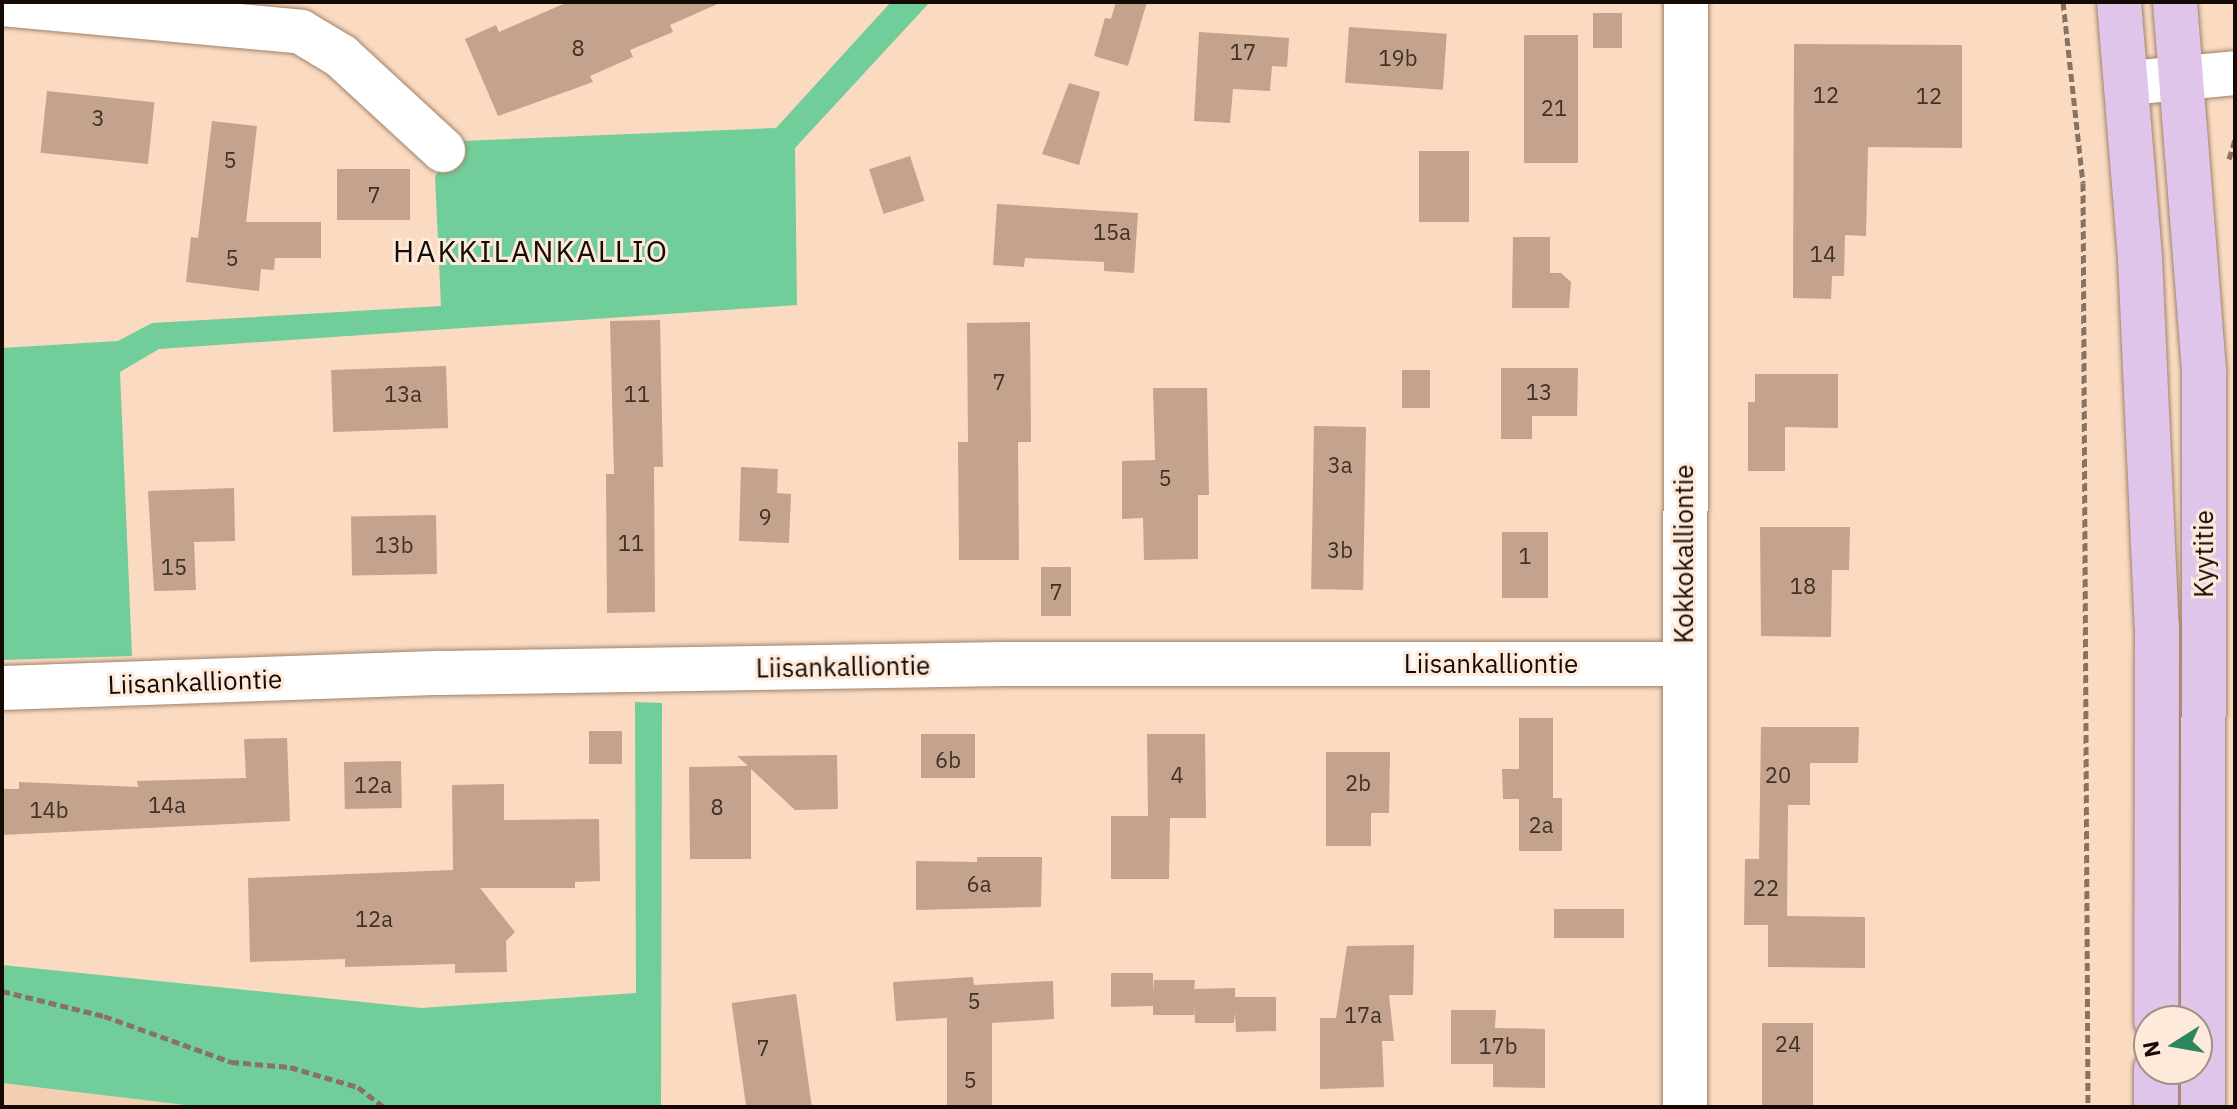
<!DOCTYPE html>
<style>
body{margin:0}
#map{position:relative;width:2237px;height:1109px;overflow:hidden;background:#fadac1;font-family:"IBM Plex Sans",sans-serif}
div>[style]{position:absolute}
.built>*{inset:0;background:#f4ceb0}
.green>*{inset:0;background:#71cd99}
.building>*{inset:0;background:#c3a28e;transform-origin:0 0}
.path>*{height:5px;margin-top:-2.5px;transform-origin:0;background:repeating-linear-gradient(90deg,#887363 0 8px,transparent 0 12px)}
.roads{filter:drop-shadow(0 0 2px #9f826b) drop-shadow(0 0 2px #9f826b)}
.minor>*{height:44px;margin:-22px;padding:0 22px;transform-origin:22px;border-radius:22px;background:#fff}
.major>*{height:44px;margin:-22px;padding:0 22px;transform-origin:22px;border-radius:22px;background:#e0c5ea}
span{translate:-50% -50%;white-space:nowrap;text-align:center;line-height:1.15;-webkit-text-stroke:6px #fdeadb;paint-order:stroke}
.number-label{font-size:22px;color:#403126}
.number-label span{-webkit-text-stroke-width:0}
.street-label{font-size:26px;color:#150b04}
.quarter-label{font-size:30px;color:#150b04;letter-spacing:2px}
.frame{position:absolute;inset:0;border:4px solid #150b04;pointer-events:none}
.north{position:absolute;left:2133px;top:1005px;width:80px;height:80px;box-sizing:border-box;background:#fdeadb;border:2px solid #a09185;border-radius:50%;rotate:259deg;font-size:22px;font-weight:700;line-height:32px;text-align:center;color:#150b04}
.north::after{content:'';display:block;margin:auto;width:28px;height:36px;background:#2c875e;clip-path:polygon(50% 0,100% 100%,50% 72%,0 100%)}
</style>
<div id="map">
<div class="built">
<i style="clip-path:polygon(2px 1083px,202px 1107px,2px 1107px)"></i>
</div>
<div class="green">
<i style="clip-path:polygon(891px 2px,930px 2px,795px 148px,797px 305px,159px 349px,120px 372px,132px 656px,2px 660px,2px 348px,118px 341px,152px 323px,441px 306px,435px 176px,462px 141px,776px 128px)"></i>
<i style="clip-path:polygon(635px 702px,662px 703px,661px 1107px,202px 1107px,2px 1083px,2px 965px,421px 1008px,636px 993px)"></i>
</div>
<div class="building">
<i style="clip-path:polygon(568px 2px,722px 2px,670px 25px,673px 32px,630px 50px,633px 57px,590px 76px,593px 82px,498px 116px,465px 39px,496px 25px,499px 32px)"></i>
<i style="clip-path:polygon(1116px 2px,1147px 2px,1128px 66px,1094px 56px,1105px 18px,1111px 19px)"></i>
<i style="left:1593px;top:13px;width:29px;height:35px"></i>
<i style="left:1349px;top:27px;width:98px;height:56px;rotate:4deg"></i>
<i style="clip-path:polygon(1199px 32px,1289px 38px,1287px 67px,1272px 66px,1270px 91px,1233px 89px,1230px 123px,1194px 121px)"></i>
<i style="left:1524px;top:35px;width:54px;height:128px"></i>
<i style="clip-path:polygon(1794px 44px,1962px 45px,1962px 148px,1868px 147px,1866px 236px,1845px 235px,1844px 276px,1832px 276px,1831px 299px,1793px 298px)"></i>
<i style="clip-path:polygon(1069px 83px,1100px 92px,1079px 165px,1042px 154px)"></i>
<i style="left:47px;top:91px;width:108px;height:62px;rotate:6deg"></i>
<i style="clip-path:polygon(212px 121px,257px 126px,246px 222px,321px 222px,321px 258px,275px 258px,274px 270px,261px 269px,259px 291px,186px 282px,191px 237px,198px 238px)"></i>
<i style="left:1419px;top:151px;width:50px;height:71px"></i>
<i style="left:910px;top:156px;width:47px;height:43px;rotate:72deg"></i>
<i style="left:337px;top:169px;width:73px;height:51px"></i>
<i style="clip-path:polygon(997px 204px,1138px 213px,1134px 273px,1104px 271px,1104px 262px,1025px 258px,1024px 267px,993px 265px)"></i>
<i style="clip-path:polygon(1513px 237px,1550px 237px,1550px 273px,1561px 273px,1571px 282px,1569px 308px,1512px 308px)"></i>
<i style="clip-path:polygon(660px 320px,663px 467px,654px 467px,655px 612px,607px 613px,606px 474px,614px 474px,610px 321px)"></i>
<i style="clip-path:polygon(1030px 322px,1031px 442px,1018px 442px,1019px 560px,959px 560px,958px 442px,968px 442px,967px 323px)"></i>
<i style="left:446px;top:366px;width:62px;height:115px;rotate:88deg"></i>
<i style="clip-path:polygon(1501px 368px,1578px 368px,1577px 416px,1532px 416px,1532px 439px,1501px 439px)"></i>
<i style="left:1402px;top:370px;width:28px;height:38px"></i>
<i style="clip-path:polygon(1755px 374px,1838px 374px,1838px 428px,1785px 427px,1785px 471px,1748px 471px,1748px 402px,1755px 402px)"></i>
<i style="clip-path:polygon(1153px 388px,1207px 388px,1209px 495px,1198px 495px,1198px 559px,1144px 560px,1143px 518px,1122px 519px,1122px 461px,1155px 460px)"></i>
<i style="left:1314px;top:426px;width:52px;height:163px;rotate:1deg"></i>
<i style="clip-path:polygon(741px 467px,778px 469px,777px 493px,791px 494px,789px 543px,739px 541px)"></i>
<i style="clip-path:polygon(234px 488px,235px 541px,194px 542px,196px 590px,154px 591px,148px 491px)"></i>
<i style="left:436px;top:515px;width:59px;height:85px;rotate:89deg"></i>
<i style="clip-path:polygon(1760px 527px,1850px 527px,1849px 570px,1832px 570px,1831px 637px,1761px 636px)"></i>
<i style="left:1502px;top:532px;width:46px;height:66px"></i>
<i style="left:1041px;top:567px;width:30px;height:49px"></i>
<i style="clip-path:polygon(1519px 718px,1553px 718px,1553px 798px,1562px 798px,1562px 851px,1519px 851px,1519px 799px,1503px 799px,1502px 769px,1519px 769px)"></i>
<i style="clip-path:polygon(1761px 727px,1859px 727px,1858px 763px,1810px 763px,1810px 805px,1788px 805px,1787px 916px,1865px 917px,1865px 968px,1768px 967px,1768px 925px,1744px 925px,1745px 859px,1759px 859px)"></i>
<i style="left:589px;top:731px;width:33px;height:33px"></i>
<i style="left:921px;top:734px;width:54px;height:44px"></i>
<i style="clip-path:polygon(1147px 734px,1205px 734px,1206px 818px,1170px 818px,1169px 879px,1111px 879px,1111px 816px,1148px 816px)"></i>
<i style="clip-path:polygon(287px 738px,290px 821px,2px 835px,2px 789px,19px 789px,19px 782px,138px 787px,137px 781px,246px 778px,244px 739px)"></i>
<i style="clip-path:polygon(1326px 752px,1390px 752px,1389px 813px,1371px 813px,1371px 846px,1326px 846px)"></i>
<i style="clip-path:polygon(837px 755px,838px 809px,795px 810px,751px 769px,751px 859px,690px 859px,689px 767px,748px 766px,737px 756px)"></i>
<i style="left:401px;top:761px;width:47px;height:57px;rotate:89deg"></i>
<i style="clip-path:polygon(504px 784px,504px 820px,599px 819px,600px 881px,575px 882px,575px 888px,480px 888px,515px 932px,506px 941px,507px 972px,455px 973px,455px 964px,345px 967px,345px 959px,250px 962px,248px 878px,453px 870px,452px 785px)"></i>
<i style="clip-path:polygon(977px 857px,1042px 857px,1041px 907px,916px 910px,916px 861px,977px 862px)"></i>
<i style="left:1554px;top:909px;width:70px;height:29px"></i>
<i style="clip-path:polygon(1414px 945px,1413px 995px,1389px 995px,1394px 1041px,1382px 1041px,1384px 1087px,1320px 1089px,1320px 1018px,1336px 1018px,1347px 946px)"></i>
<i style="clip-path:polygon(1111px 973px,1153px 973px,1153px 993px,1154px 980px,1195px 980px,1194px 989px,1235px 988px,1235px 997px,1276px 997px,1276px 1031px,1236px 1032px,1235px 1012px,1234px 1023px,1195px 1023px,1194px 1004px,1194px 1015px,1153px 1015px,1153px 1006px,1111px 1007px)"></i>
<i style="clip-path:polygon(973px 977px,974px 985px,1053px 981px,1054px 1019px,992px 1023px,992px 1107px,947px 1107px,947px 1018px,896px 1021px,893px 982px)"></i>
<i style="left:796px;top:994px;width:114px;height:65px;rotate:82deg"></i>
<i style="clip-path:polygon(1451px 1010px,1496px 1010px,1495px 1028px,1545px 1029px,1545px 1088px,1493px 1087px,1493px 1064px,1451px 1064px)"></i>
<i style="left:1762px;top:1023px;width:51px;height:84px"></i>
</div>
<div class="path">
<i style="left:2063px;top:2px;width:182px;rotate:83.7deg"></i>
<i style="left:2083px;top:183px;width:924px;rotate:89.69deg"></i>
<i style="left:2229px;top:159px;width:21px;rotate:-73deg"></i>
<i style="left:2px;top:991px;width:105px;rotate:13.8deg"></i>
<i style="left:104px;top:1016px;width:135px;rotate:19.9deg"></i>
<i style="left:231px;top:1062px;width:59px;rotate:4.8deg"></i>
<i style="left:290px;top:1067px;width:71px;rotate:16.4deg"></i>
<i style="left:358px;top:1087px;width:33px;rotate:38deg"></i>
</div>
<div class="roads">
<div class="minor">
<i style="left:2px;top:4px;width:300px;rotate:5.3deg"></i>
<i style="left:301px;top:32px;width:47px;rotate:31deg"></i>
<i style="left:341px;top:56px;width:139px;rotate:42.7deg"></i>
<i style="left:2128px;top:83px;width:107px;rotate:-5.3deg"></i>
<i style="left:2px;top:688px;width:439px;rotate:-2deg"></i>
<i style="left:441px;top:673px;width:562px;rotate:-0.92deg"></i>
<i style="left:1003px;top:664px;width:681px"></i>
<i style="left:1685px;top:1107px;width:1105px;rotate:-89.95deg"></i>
</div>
<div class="major">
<i style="left:2119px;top:2px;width:257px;rotate:85.3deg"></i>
<i style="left:2140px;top:258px;width:369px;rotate:87.4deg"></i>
<i style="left:2157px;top:627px;width:394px;rotate:90.1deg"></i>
<i style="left:2175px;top:2px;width:373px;rotate:85.5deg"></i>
<i style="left:2204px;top:374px;width:733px;rotate:90.08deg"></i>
<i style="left:2156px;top:1107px;width:38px;rotate:-90deg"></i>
</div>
</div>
<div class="number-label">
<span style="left:578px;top:48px">8</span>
<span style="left:1243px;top:52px">17</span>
<span style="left:1398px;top:58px">19b</span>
<span style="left:1826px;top:95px">12</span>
<span style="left:1929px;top:96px">12</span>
<span style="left:1554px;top:108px">21</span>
<span style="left:98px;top:118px">3</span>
<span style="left:230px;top:160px">5</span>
<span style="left:374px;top:195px">7</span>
<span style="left:1112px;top:232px">15a</span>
<span style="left:1823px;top:254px">14</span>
<span style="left:232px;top:258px">5</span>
<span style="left:999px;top:382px">7</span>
<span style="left:1539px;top:392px">13</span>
<span style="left:403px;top:394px">13a</span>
<span style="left:637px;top:394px">11</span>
<span style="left:1340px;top:465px">3a</span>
<span style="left:1165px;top:478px">5</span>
<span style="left:765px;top:517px">9</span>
<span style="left:631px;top:543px">11</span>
<span style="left:394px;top:545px">13b</span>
<span style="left:1340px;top:550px">3b</span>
<span style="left:1525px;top:556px">1</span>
<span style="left:174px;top:567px">15</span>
<span style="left:1803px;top:586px">18</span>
<span style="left:1056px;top:592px">7</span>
<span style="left:948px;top:760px">6b</span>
<span style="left:1177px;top:775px">4</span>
<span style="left:1778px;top:775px">20</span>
<span style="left:1358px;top:783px">2b</span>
<span style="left:373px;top:785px">12a</span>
<span style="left:167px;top:805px">14a</span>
<span style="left:717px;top:807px">8</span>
<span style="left:49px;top:810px">14b</span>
<span style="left:1541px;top:825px">2a</span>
<span style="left:979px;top:884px">6a</span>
<span style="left:1766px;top:888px">22</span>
<span style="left:374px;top:919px">12a</span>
<span style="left:974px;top:1001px">5</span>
<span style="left:1363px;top:1015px">17a</span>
<span style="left:1788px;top:1044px">24</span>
<span style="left:1498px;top:1046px">17b</span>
<span style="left:763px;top:1048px">7</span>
<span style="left:970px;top:1080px">5</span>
</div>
<div class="street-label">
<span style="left:1684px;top:554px;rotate:-90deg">Kokkokalliontie</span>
<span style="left:2204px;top:554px;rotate:-90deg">Kyytitie</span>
<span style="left:1491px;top:664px">Liisankalliontie</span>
<span style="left:843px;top:667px;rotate:-1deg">Liisankalliontie</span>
<span style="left:195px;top:682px;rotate:-2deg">Liisankalliontie</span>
</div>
<div class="quarter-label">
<span style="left:531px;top:251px">HAKKILANKALLIO</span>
</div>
<div class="frame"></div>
<div class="north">N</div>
</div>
